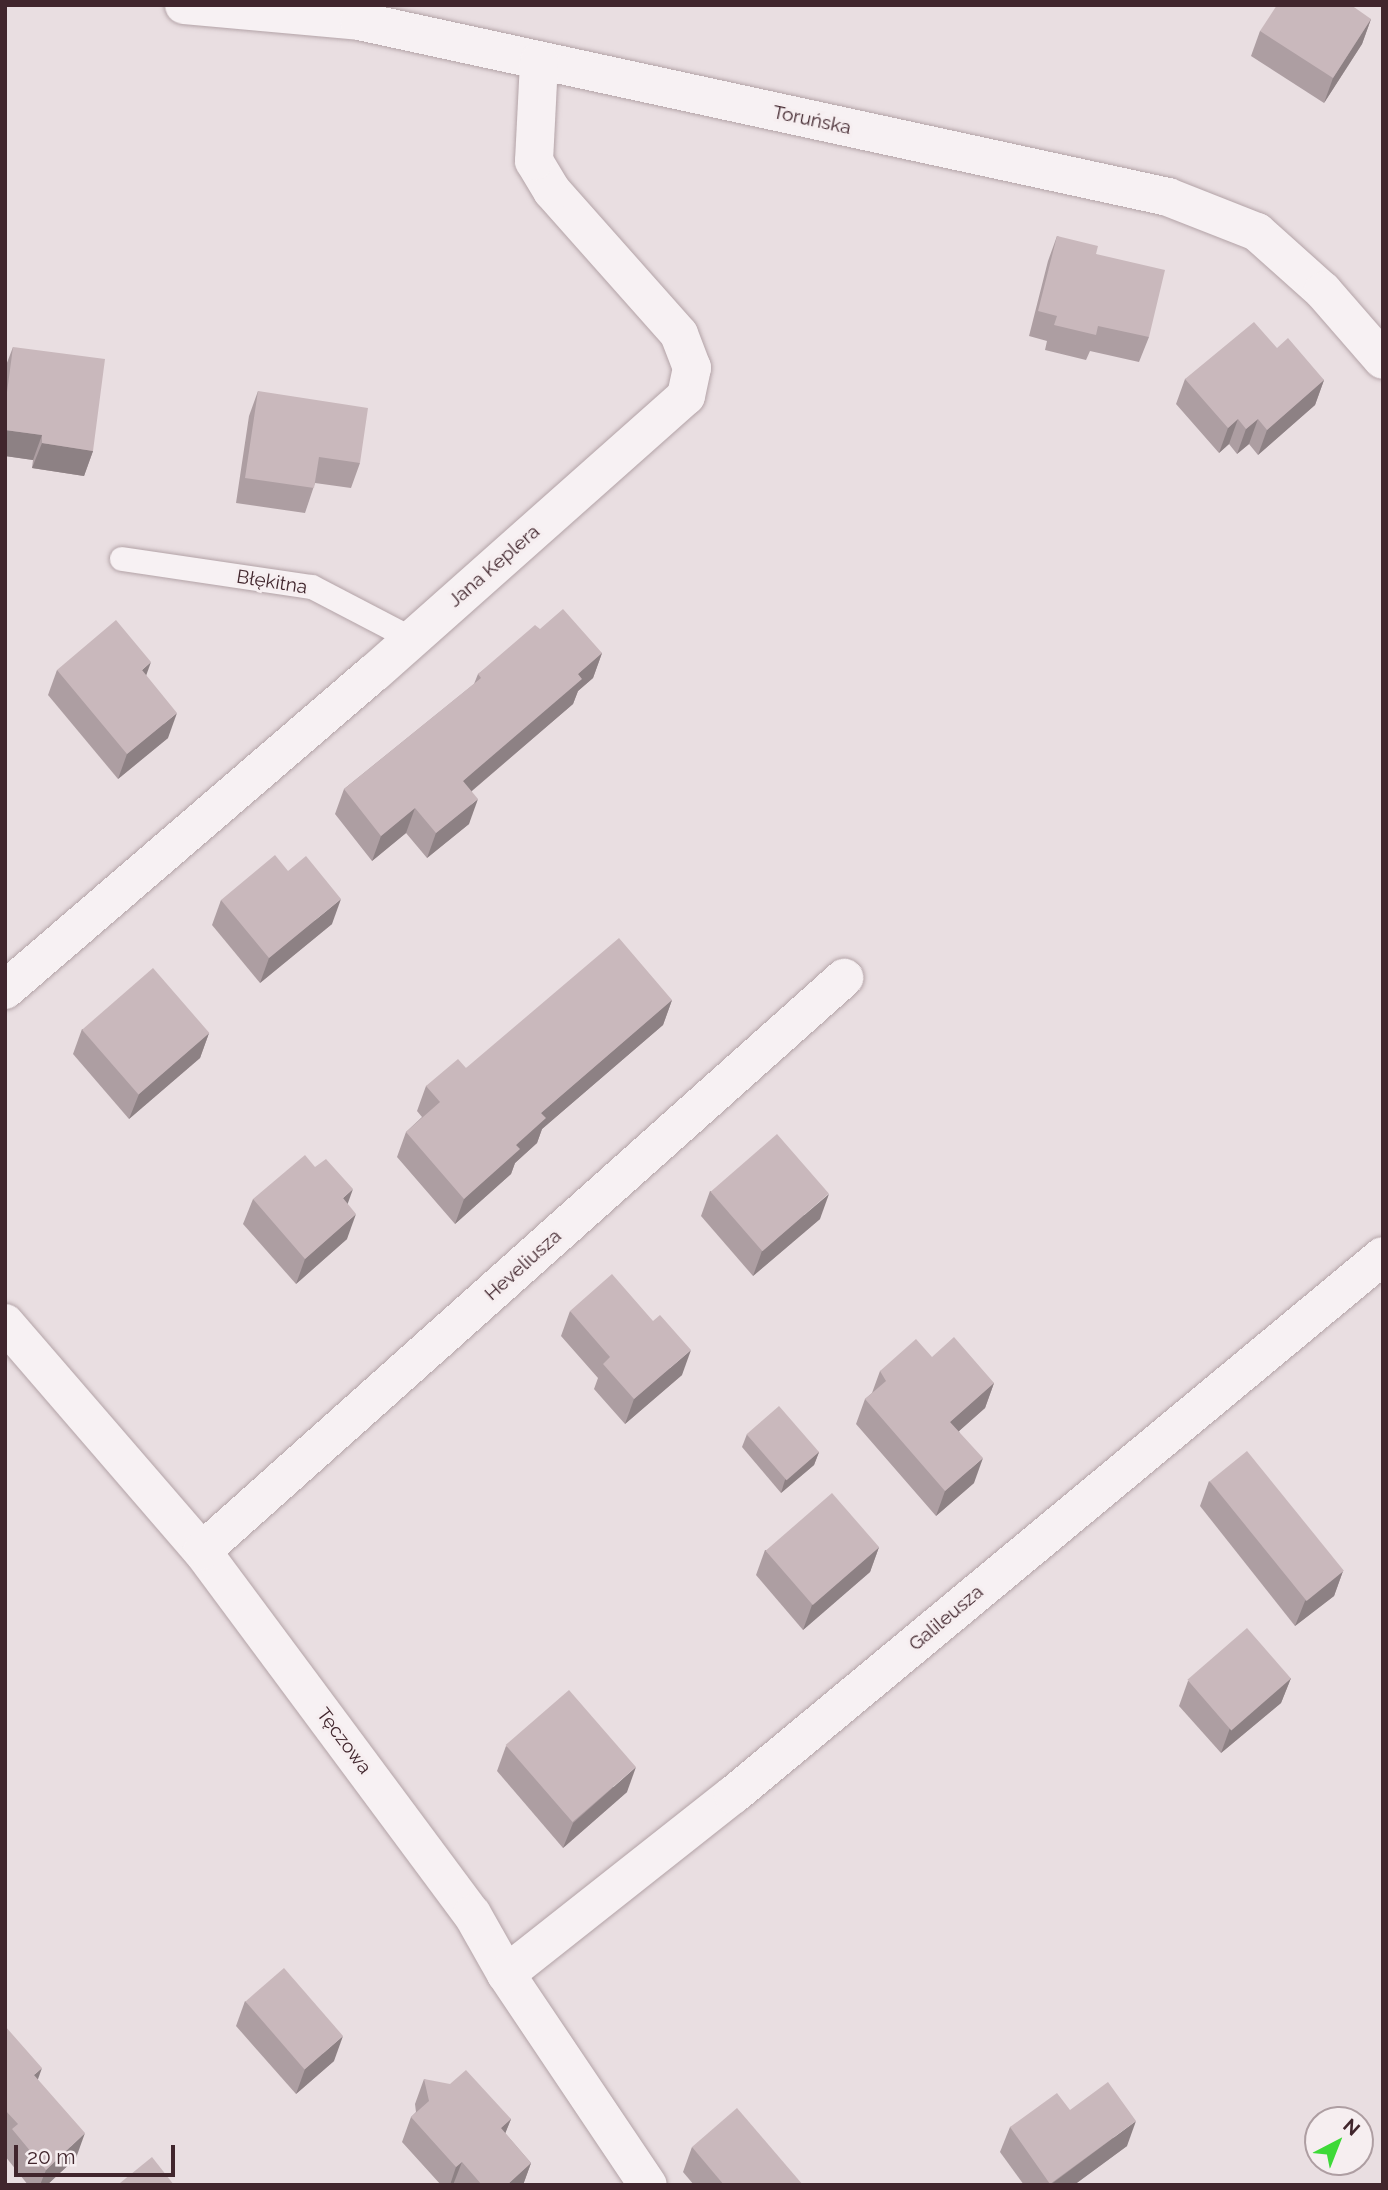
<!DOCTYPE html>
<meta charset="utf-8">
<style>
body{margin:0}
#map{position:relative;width:1388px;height:2190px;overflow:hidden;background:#e9dee1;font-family:Raleway,sans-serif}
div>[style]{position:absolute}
.roads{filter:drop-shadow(0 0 2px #b3a3a7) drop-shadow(0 0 2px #b3a3a7)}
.lane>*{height:24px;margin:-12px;padding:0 12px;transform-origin:12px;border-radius:12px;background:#f7f1f3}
.street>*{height:38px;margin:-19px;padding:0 19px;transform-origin:19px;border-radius:19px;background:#f7f1f3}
.wall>*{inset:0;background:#ad9ea2}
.shaded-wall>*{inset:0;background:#8d8184}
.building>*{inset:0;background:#c9b8bc;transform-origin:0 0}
span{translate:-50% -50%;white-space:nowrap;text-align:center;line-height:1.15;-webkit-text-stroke:6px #f6eef0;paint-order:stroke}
.street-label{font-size:19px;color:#41262d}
.frame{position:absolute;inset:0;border:7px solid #41262d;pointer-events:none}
.north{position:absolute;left:1304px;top:2106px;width:70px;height:70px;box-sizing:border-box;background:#f6eef0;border:2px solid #ae9ea2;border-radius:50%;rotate:42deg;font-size:19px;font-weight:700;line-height:28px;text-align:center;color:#41262d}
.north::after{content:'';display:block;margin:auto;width:24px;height:32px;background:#3ed938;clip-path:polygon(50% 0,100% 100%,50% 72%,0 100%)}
.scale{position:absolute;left:14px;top:2145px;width:161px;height:32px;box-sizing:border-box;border:4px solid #41262d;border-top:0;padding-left:9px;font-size:21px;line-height:24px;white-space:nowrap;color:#41262d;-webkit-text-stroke:5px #f6eef0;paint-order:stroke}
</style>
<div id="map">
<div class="roads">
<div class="lane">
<i style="left:122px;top:559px;width:192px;rotate:8.4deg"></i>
<i style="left:312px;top:587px;width:110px;rotate:27.5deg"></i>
</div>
<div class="street">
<i style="left:184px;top:5px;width:176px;rotate:5.2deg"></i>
<i style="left:359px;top:21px;width:828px;rotate:12.27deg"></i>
<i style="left:1168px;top:197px;width:96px;rotate:21.5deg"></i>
<i style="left:1257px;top:232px;width:89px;rotate:41.8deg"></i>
<i style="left:1323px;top:291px;width:91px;rotate:49deg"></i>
<i style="left:5px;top:990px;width:486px;rotate:-40.7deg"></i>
<i style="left:374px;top:673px;width:417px;rotate:-41.6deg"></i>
<i style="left:686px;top:396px;width:29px;rotate:-78deg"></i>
<i style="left:692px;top:368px;width:36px;rotate:-111deg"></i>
<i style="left:679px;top:334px;width:191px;rotate:-131.6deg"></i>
<i style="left:552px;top:191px;width:35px;rotate:-121deg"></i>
<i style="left:534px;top:161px;width:100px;rotate:-87.1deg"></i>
<i style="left:5px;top:1323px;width:301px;rotate:49.2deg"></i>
<i style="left:202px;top:1551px;width:452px;rotate:53.4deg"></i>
<i style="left:472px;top:1914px;width:69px;rotate:60.5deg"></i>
<i style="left:506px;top:1974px;width:254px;rotate:56.1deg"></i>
<i style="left:202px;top:1551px;width:861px;rotate:-41.75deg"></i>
<i style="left:506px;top:1974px;width:289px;rotate:-38.3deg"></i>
<i style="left:733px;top:1795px;width:844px;rotate:-39.67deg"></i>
</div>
</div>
<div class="wall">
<i style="clip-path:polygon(1371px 19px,1362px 44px,1324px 103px,1251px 56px,1260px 31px)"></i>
<i style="clip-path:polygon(1057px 236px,1096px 254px,1149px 337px,1139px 362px,1090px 351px,1086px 360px,1045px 350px,1047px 341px,1029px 336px,1048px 261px)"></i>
<i style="clip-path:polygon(13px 347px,93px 451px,84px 476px,32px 468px,33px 460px,5px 456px,5px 368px)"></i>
<i style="clip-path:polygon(1277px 348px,1324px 380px,1315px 405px,1258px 455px,1249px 444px,1237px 454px,1229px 444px,1219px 453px,1176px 404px,1185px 379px)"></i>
<i style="clip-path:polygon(258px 391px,360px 463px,351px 488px,315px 483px,305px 513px,236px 503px,249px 416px)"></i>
<i style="clip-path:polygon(540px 629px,602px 653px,593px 678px,578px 691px,573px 704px,472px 791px,469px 824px,427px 858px,406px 833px,372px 861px,335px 814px,344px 789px,474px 684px,478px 674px)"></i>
<i style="clip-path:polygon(57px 670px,146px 675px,168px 738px,118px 779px,48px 695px)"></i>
<i style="clip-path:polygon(221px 900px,332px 924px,260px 983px,212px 925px)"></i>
<i style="clip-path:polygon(672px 1000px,663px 1025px,542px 1129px,537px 1143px,515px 1163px,511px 1174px,455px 1224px,397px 1157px,406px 1132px,422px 1117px,417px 1111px,426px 1086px,466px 1068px)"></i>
<i style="clip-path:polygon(82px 1029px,209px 1033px,200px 1058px,129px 1119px,73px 1054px)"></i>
<i style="clip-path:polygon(710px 1191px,820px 1219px,753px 1276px,701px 1216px)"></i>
<i style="clip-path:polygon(253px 1199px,348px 1204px,347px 1239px,296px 1284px,243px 1224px)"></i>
<i style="clip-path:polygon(570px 1311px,682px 1375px,625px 1424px,594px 1389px,598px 1378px,561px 1336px)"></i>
<i style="clip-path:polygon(932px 1357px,994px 1383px,985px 1408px,959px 1431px,974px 1483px,936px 1516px,856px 1424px,865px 1399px,872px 1393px,880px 1371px)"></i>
<i style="clip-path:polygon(747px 1434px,819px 1452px,814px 1465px,781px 1493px,742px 1447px)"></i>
<i style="clip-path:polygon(1209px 1481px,1343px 1571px,1334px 1596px,1295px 1626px,1200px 1506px)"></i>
<i style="clip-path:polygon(879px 1547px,870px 1572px,803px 1630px,756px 1575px,765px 1550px)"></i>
<i style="clip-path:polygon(1291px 1678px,1281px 1703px,1221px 1753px,1179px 1706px,1188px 1681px)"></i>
<i style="clip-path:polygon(506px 1746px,627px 1792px,563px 1848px,497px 1771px)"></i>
<i style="clip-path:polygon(245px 2001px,334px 2061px,296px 2094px,236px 2026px)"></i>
<i style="clip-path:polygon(5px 2026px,38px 2080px,76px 2158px,47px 2185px,28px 2185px,5px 2156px)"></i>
<i style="clip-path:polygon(424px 2079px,511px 2119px,505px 2133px,531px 2163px,523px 2185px,441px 2185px,402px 2142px,411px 2117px,416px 2112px,415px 2104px)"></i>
<i style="clip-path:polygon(1070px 2110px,1127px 2146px,1074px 2185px,1024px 2185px,1000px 2152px,1010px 2127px)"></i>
<i style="clip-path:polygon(692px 2147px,803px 2185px,694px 2185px,683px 2172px)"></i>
</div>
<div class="shaded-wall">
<i style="clip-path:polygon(1371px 19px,1362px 44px,1324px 103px,1333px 78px)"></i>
<i style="clip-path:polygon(1324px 380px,1315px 405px,1258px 455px,1267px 430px)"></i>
<i style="clip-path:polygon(1238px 419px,1229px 444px,1219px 453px,1228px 428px)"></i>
<i style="clip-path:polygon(1258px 419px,1249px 444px,1237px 454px,1246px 429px)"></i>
<i style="clip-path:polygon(5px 430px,42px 435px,33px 460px,5px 456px)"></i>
<i style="clip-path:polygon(42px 443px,93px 451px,84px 476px,32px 468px)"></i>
<i style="clip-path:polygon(602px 653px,593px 678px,578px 691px,573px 704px,454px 806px,463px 781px,578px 674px)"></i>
<i style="clip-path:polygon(151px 662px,142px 687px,142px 670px)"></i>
<i style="clip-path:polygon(177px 713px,168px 738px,118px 779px,127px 754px)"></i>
<i style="clip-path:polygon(478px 799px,469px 824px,427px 858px,436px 833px)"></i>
<i style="clip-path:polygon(415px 808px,406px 833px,372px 861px,381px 836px)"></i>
<i style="clip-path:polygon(341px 899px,332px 924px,260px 983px,269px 958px)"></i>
<i style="clip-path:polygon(672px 1000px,663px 1025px,542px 1129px,537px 1143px,515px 1163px,511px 1174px,455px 1224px,464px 1199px,516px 1145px,541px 1113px)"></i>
<i style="clip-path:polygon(209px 1033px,200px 1058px,129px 1119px,139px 1094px)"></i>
<i style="clip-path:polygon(353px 1189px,344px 1214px,343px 1198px)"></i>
<i style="clip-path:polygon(829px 1194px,820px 1219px,753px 1276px,762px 1251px)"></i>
<i style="clip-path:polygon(356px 1214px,347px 1239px,296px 1284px,305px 1259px)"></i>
<i style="clip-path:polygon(691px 1350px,682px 1375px,625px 1424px,634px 1399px)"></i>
<i style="clip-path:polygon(994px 1383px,985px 1408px,941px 1447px,950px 1422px)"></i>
<i style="clip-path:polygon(819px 1452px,814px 1465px,781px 1493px,785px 1480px)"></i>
<i style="clip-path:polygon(983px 1458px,974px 1483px,936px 1516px,945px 1491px)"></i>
<i style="clip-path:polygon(879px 1547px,870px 1572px,803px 1630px,812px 1605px)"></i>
<i style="clip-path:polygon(1343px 1571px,1334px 1596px,1295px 1626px,1305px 1601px)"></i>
<i style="clip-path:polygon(1291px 1678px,1281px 1703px,1221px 1753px,1230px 1728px)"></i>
<i style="clip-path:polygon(636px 1767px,627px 1792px,563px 1848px,573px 1823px)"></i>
<i style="clip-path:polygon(343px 2036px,334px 2061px,296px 2094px,305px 2069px)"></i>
<i style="clip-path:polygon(42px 2068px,33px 2093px,34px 2075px)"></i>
<i style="clip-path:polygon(511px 2119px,501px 2144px,501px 2128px)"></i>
<i style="clip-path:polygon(1136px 2121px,1127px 2146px,1074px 2185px,1050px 2185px)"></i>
<i style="clip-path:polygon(85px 2133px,76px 2158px,47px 2185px,40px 2185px,46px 2170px)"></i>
<i style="clip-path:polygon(462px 2162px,453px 2185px,450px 2185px,456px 2167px)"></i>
<i style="clip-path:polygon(531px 2163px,523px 2185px,507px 2185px)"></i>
</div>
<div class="building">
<i style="clip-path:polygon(1277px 5px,1351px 5px,1371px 19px,1333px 78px,1260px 31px)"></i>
<i style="clip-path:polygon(1057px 236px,1098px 246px,1096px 254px,1165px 270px,1149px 337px,1098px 326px,1096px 335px,1054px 325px,1057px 316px,1038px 311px)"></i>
<i style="clip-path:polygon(1254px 322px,1277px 348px,1288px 338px,1324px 380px,1267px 430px,1258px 419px,1246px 429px,1238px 419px,1228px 428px,1185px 379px)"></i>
<i style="clip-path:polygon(13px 347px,105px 359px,93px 451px,42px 443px,42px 435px,5px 430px,5px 407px)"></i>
<i style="clip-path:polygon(258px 391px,368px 408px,360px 463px,319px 457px,314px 488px,245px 478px)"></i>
<i style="clip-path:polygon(563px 609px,602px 653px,578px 674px,582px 679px,463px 781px,478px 799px,436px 833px,415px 808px,381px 836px,344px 789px,481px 678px,478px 674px,535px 625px,540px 629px)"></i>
<i style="clip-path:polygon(116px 620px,151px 662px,142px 670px,177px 713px,127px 754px,57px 670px)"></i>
<i style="clip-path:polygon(275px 855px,288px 871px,306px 856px,341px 899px,269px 958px,221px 900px)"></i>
<i style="clip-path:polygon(619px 938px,672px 1000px,541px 1113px,546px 1118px,516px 1145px,520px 1149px,464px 1199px,406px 1132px,440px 1102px,426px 1086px,458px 1059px,466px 1068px)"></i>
<i style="left:153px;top:968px;width:86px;height:94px;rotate:49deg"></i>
<i style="left:777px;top:1134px;width:79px;height:88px;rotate:49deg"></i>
<i style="clip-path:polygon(305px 1155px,315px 1167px,326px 1159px,353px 1189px,343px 1198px,356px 1214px,305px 1259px,253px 1199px)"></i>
<i style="clip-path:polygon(612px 1274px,653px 1321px,660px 1315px,691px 1350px,634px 1399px,603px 1364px,610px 1357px,570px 1311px)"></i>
<i style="clip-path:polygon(954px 1337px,994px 1383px,950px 1422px,983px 1458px,945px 1491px,865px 1399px,886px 1381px,880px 1371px,916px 1339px,932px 1357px)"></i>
<i style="left:779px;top:1406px;width:61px;height:43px;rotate:49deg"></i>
<i style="left:1247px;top:1451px;width:154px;height:48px;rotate:51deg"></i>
<i style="left:832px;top:1493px;width:72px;height:88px;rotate:49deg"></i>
<i style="left:1247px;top:1628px;width:67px;height:79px;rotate:49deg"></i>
<i style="left:569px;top:1690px;width:102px;height:84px;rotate:49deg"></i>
<i style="left:284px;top:1968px;width:90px;height:51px;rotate:49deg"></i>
<i style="clip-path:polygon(5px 2026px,42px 2068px,34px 2075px,85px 2133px,46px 2170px,12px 2129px,18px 2124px,5px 2110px)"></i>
<i style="clip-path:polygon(466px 2070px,511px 2119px,501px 2128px,531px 2163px,507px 2185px,482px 2185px,462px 2162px,456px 2167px,411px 2117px,429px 2101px,424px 2079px,450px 2084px)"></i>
<i style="clip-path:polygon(1108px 2082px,1136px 2121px,1050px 2184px,1010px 2127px,1057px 2093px,1070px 2110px)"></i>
<i style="clip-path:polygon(737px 2108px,803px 2185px,724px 2185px,692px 2147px)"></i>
<i style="clip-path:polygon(152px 2157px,174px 2185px,122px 2185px,120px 2183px)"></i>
</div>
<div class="street-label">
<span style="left:812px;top:120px;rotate:12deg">Toruńska</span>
<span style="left:494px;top:566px;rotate:-41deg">Jana Keplera</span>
<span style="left:272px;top:582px;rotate:9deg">Błękitna</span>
<span style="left:523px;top:1265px;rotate:-42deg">Heveliusza</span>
<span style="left:946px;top:1618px;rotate:-40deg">Galileusza</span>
<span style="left:344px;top:1741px;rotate:53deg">Tęczowa</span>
</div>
<div class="frame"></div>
<div class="north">N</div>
<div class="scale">20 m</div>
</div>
